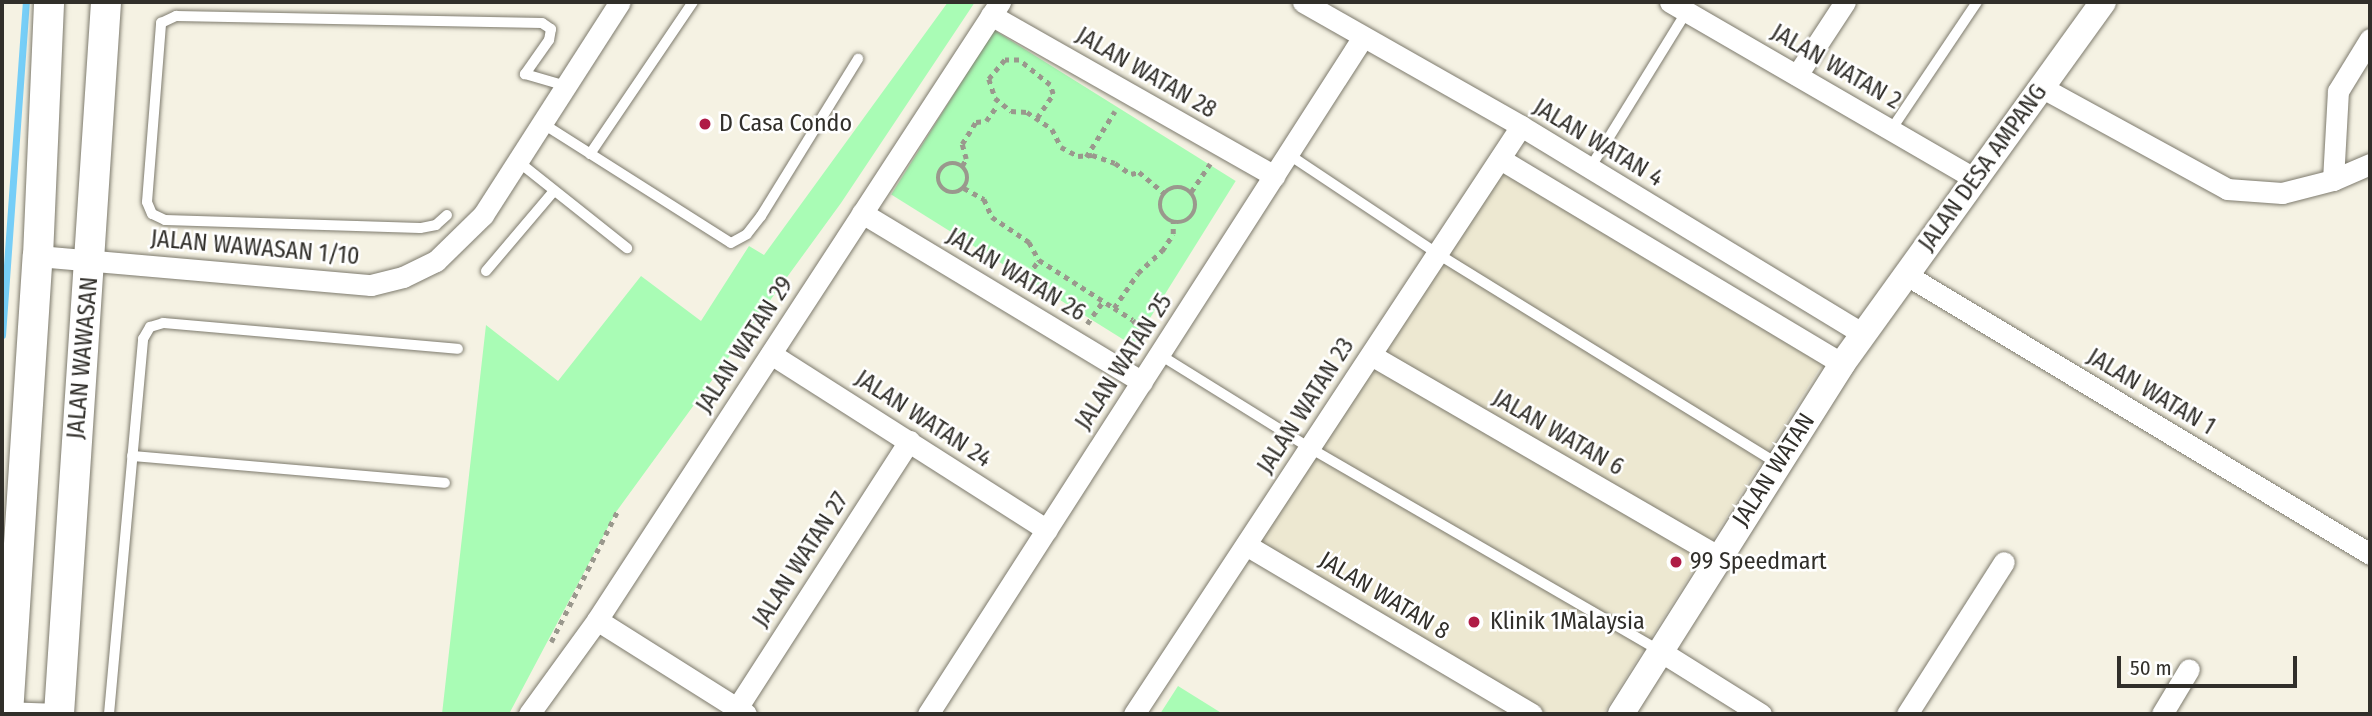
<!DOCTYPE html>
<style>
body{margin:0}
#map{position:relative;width:2372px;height:716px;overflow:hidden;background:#f5f2e3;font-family:"Fira Sans Condensed",sans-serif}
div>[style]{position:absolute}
.built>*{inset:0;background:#ede8d1}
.green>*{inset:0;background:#a9fcb5;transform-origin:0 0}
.stream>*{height:7px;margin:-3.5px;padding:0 3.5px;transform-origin:3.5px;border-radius:3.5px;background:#76cef7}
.path>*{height:4.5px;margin-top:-2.25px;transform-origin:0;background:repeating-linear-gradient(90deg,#9a988d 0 5px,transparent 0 10px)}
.path>.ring{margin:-2.25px;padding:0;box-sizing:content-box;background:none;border:4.5px solid #9a988d;border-radius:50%}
.roads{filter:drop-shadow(0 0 2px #7d7a6d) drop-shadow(0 0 2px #7d7a6d)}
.service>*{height:10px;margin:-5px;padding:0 5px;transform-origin:5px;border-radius:5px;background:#fff}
.minor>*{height:21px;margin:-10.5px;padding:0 10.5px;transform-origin:10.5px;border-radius:10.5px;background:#fff}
.tertiary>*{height:26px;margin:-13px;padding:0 13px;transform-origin:13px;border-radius:13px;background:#fff}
.secondary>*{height:30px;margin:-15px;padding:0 15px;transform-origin:15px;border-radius:15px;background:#fff}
.dots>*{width:19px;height:19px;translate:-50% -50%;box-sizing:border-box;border:4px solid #fff;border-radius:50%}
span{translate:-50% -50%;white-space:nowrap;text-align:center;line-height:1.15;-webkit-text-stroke:5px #fff;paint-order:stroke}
.street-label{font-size:24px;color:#312f2a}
.poi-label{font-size:24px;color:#312f2a}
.left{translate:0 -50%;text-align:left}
.frame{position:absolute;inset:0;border:4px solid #312f2a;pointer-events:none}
.scale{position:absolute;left:2117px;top:656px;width:180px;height:32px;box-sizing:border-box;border:4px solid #312f2a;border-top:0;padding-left:9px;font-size:21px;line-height:24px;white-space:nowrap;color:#312f2a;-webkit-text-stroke:5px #fff;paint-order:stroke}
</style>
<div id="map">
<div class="built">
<i style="clip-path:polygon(1503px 171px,1823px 363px,1603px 714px,1548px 714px,1259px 541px)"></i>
</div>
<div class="green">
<i style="clip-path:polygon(948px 2px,975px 2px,841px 203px,616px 512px,509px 714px,442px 714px,486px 325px,558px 381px,641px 276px,701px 321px,749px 246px,764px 255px)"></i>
<i style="left:994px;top:30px;width:285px;height:194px;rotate:32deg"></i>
<i style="clip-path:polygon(1178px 686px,1223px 714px,1160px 714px)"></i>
</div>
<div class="stream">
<i style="left:2px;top:335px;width:334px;rotate:-85.9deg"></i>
</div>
<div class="path">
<i style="left:1037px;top:118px;width:29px;rotate:-56deg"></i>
<i style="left:1053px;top:94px;width:9px;rotate:-108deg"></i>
<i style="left:1050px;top:85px;width:40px;rotate:-141deg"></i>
<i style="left:1019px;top:60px;width:14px;rotate:180deg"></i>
<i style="left:1005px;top:60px;width:25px;rotate:130deg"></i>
<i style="left:989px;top:79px;width:20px;rotate:72deg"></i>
<i style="left:995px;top:98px;width:21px;rotate:39deg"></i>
<i style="left:1011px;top:111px;width:16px;rotate:4deg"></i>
<i style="left:1027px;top:112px;width:30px;rotate:34deg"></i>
<i style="left:1052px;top:129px;width:20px;rotate:63deg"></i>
<i style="left:1061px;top:147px;width:19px;rotate:28deg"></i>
<i style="left:1078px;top:156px;width:14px;rotate:-4deg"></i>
<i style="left:1092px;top:155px;width:24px;rotate:19deg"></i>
<i style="left:1115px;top:163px;width:19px;rotate:35deg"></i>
<i style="left:1131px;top:174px;width:8px;rotate:-14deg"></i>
<i style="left:1139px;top:172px;width:33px;rotate:40deg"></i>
<i style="left:1086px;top:157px;width:54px;rotate:-57.8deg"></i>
<i class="ring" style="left:938px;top:163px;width:25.5px;height:25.5px"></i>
<i style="left:962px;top:166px;width:8px;rotate:-60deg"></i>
<i style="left:966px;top:159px;width:16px;rotate:-105deg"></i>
<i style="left:962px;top:144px;width:26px;rotate:-58deg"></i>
<i style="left:976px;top:122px;width:10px;rotate:-6deg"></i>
<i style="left:986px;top:121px;width:19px;rotate:-54deg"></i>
<i class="ring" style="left:1160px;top:187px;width:31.5px;height:31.5px"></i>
<i style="left:964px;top:188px;width:23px;rotate:29deg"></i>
<i style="left:984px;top:199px;width:20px;rotate:66deg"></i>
<i style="left:992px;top:217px;width:45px;rotate:34deg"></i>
<i style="left:1029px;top:242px;width:21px;rotate:61deg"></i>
<i style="left:1039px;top:260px;width:89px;rotate:32.6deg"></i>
<i style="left:1114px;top:308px;width:42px;rotate:-55.6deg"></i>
<i style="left:1138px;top:273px;width:33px;rotate:-43deg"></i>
<i style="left:1162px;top:251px;width:20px;rotate:-57deg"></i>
<i style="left:1173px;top:234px;width:12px;rotate:-90deg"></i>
<i style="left:1191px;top:192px;width:34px;rotate:-56deg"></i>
<i style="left:1022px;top:284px;width:29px;rotate:-55deg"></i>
<i style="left:1114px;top:308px;width:22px;rotate:32deg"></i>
<i style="left:1133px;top:320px;width:22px;rotate:51deg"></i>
<i style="left:1087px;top:324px;width:28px;rotate:-55deg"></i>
<i style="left:551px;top:642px;width:146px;rotate:-63.1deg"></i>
</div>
<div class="roads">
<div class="service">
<i style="left:545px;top:125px;width:220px;rotate:32.4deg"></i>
<i style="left:731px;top:243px;width:18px;rotate:-29deg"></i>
<i style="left:747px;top:234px;width:23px;rotate:-52deg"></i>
<i style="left:761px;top:216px;width:185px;rotate:-58.3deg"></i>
<i style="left:1891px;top:130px;width:154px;rotate:-56.1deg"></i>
<i style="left:590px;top:154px;width:184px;rotate:-55.9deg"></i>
<i style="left:1288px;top:154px;width:180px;rotate:33.7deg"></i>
<i style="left:1438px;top:254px;width:400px;rotate:31.7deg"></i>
<i style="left:520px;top:163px;width:137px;rotate:38.5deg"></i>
<i style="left:1590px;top:168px;width:185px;rotate:-58.3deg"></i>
<i style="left:447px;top:215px;width:15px;rotate:138deg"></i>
<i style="left:436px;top:225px;width:16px;rotate:169deg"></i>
<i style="left:420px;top:228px;width:255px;rotate:-178.2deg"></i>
<i style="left:165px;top:220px;width:14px;rotate:-155deg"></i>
<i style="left:152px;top:214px;width:13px;rotate:-113deg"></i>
<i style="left:147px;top:202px;width:180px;rotate:-85.5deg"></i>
<i style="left:161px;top:23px;width:17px;rotate:-25deg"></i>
<i style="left:176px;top:16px;width:366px;rotate:1.1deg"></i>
<i style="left:542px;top:23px;width:11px;rotate:34deg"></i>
<i style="left:551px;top:29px;width:11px;rotate:100deg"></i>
<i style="left:549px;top:40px;width:42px;rotate:125.2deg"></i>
<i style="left:525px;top:74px;width:43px;rotate:16.3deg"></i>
<i style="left:486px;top:271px;width:104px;rotate:-49.7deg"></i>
<i style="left:1160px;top:355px;width:176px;rotate:31.8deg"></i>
<i style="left:1310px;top:448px;width:405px;rotate:30.1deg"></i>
<i style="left:132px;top:456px;width:314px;rotate:4.9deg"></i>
<i style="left:109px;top:714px;width:377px;rotate:-84.8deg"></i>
<i style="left:143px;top:339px;width:14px;rotate:-60deg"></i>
<i style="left:150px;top:327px;width:14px;rotate:-17deg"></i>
<i style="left:163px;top:323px;width:296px;rotate:5deg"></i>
</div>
<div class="minor">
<i style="left:1303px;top:2px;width:251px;rotate:29.6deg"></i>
<i style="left:1521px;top:126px;width:400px;rotate:31.3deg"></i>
<i style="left:1670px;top:2px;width:353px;rotate:30.1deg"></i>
<i style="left:991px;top:15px;width:326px;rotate:29.6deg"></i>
<i style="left:1797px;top:75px;width:87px;rotate:-56.7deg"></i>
<i style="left:2041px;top:87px;width:212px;rotate:28.7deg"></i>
<i style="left:2227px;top:189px;width:55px;rotate:4.2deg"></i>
<i style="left:2282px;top:193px;width:53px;rotate:-14.3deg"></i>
<i style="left:2333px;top:180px;width:40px;rotate:-23.4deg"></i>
<i style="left:1500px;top:159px;width:399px;rotate:30.9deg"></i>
<i style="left:2333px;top:180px;width:89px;rotate:-86.8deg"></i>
<i style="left:2338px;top:91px;width:61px;rotate:-58.4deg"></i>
<i style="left:862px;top:213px;width:327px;rotate:31.1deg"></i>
<i style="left:38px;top:256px;width:334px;rotate:5deg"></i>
<i style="left:371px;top:285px;width:33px;rotate:-14deg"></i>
<i style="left:403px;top:277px;width:37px;rotate:-26deg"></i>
<i style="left:436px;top:261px;width:66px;rotate:-44.4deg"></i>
<i style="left:483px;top:215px;width:253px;rotate:-57.3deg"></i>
<i style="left:1905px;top:274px;width:543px;rotate:31.05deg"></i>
<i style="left:771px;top:354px;width:327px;rotate:32.5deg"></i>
<i style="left:1371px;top:355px;width:401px;rotate:30.1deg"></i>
<i style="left:1246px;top:545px;width:332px;rotate:30.6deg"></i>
<i style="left:597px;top:620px;width:176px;rotate:32.2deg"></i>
<i style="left:1660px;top:651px;width:119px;rotate:32deg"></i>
<i style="left:737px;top:708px;width:318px;rotate:-57.2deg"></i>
<i style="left:2px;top:712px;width:57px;rotate:2deg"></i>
<i style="left:529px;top:714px;width:116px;rotate:-54.1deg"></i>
<i style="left:597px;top:620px;width:738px;rotate:-56.89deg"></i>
<i style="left:928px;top:714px;width:805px;rotate:-57.28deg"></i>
<i style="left:1134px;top:714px;width:704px;rotate:-56.65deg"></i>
<i style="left:1907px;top:714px;width:180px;rotate:-57.5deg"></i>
<i style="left:2162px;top:714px;width:52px;rotate:-59deg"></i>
</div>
<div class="tertiary">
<i style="left:1621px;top:714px;width:414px;rotate:-57.7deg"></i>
<i style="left:1842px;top:364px;width:446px;rotate:-54.2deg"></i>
</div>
<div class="secondary">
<i style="left:8px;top:714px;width:459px;rotate:-86.3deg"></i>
<i style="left:38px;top:256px;width:254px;rotate:-87.5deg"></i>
<i style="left:59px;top:714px;width:714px;rotate:-86.22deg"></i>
</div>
</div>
<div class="dots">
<i style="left:705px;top:124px;background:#af1c46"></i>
<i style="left:1676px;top:562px;background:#af1c46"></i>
<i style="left:1474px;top:622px;background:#af1c46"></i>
</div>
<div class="street-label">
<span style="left:1836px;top:67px;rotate:30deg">JALAN WATAN 2</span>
<span style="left:1146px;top:73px;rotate:30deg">JALAN WATAN 28</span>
<span style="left:1598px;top:143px;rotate:31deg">JALAN WATAN 4</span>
<span style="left:1983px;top:168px;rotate:-54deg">JALAN DESA AMPANG</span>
<span style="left:255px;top:248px;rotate:5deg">JALAN WAWASAN 1/10</span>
<span style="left:1016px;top:275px;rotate:31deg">JALAN WATAN 26</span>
<span style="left:745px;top:345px;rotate:-57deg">JALAN WATAN 29</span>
<span style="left:83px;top:358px;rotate:-85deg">JALAN WAWASAN</span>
<span style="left:1124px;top:362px;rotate:-57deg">JALAN WATAN 25</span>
<span style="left:2151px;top:392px;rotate:31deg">JALAN WATAN 1</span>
<span style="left:1306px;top:406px;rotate:-57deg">JALAN WATAN 23</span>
<span style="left:923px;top:419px;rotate:33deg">JALAN WATAN 24</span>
<span style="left:1558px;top:433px;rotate:30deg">JALAN WATAN 6</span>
<span style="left:1774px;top:470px;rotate:-57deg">JALAN WATAN</span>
<span style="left:801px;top:560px;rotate:-57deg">JALAN WATAN 27</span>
<span style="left:1384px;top:596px;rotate:31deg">JALAN WATAN 8</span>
</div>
<div class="poi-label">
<span class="left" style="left:719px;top:124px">D Casa Condo</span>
<span class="left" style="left:1690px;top:562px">99 Speedmart</span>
<span class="left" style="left:1490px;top:622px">Klinik 1Malaysia</span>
</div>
<div class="frame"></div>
<div class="scale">50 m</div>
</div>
